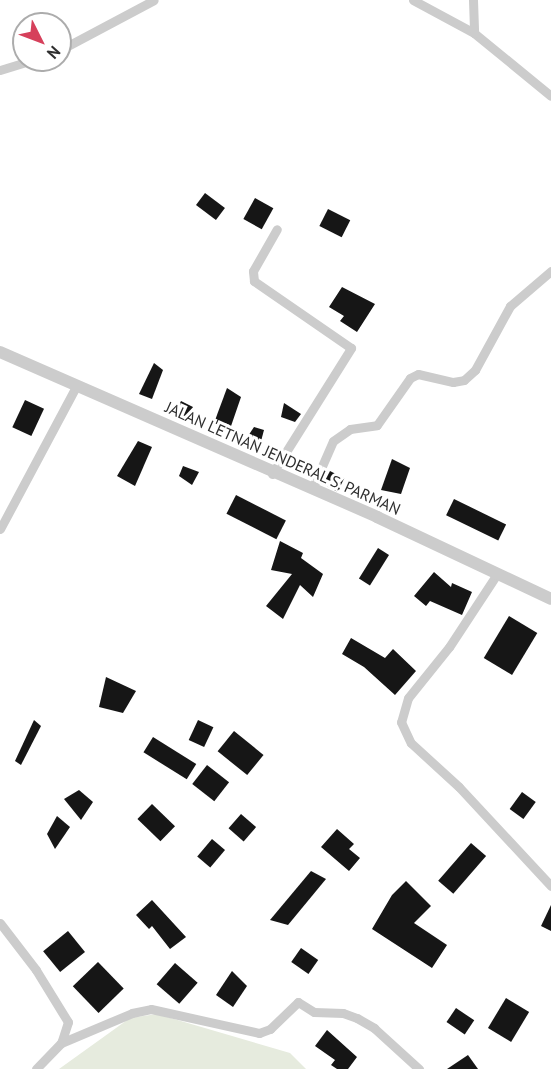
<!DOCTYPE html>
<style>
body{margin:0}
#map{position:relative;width:551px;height:1069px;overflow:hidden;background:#fff;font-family:"PT Sans",sans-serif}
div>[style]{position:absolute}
.green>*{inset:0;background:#e6ebde}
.building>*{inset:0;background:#161616;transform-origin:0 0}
.minor>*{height:9px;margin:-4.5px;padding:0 4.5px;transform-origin:4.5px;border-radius:4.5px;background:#ccc}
.tertiary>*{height:12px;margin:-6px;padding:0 6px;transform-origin:6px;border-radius:6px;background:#ccc}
span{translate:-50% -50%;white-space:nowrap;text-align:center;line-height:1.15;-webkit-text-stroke:6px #fff;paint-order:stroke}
.street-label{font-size:16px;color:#2f2f2f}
.north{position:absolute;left:12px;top:12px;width:60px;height:60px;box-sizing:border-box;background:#fff;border:2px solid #acacac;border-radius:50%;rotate:132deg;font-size:16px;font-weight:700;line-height:24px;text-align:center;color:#2f2f2f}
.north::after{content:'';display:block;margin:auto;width:21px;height:27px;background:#d6405b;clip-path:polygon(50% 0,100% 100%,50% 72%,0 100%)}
</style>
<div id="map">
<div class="green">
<i style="clip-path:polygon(157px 1014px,290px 1053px,306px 1069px,59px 1069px,130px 1018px)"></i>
</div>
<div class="building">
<i style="left:205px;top:193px;width:25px;height:15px;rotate:37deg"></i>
<i style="left:255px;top:198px;width:21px;height:24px;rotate:29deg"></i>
<i style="left:328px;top:209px;width:25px;height:19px;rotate:27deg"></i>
<i style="clip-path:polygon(342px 287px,375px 304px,357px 332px,340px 321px,344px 316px,329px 307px)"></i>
<i style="clip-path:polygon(154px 363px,163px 370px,152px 399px,139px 394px)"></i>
<i style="clip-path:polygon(227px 388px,241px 397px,230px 429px,214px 423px)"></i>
<i style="left:25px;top:400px;width:21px;height:30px;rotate:25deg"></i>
<i style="clip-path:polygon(181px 401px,193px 407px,187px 417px,175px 413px)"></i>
<i style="clip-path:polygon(284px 403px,301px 414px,295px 422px,281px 417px)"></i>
<i style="clip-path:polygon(254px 427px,264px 430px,260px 445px,246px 439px)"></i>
<i style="clip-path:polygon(138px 441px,152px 447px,135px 486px,117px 476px)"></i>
<i style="clip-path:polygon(392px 459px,410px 468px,401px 494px,381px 490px)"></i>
<i style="clip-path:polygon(183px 466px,199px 472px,192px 485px,179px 476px)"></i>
<i style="left:330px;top:471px;width:16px;height:15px;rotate:27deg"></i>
<i style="left:236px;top:495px;width:56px;height:21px;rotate:27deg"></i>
<i style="left:454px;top:499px;width:58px;height:18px;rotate:26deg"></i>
<i style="clip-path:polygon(280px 541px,303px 553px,301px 558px,323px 574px,313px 597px,300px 585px,283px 619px,266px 606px,292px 574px,271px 570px)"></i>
<i style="left:378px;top:548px;width:13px;height:36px;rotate:32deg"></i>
<i style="clip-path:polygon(434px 572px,451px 587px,452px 583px,472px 592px,462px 615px,430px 601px,426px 606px,414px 596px)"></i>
<i style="left:509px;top:616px;width:33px;height:49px;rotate:31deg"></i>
<i style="clip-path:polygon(351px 638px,385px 658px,393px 649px,416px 671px,395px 695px,364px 667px,342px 654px)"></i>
<i style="clip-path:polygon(106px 677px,136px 691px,123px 713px,99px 707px)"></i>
<i style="clip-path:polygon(34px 720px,41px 726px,21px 765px,15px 761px)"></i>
<i style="left:198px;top:720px;width:17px;height:22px;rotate:25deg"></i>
<i style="left:234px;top:731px;width:38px;height:26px;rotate:39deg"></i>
<i style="left:153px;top:737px;width:51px;height:18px;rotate:32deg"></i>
<i style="left:207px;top:765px;width:28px;height:24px;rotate:38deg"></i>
<i style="clip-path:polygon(79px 790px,93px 802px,81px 820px,64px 799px)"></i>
<i style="left:522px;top:792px;width:17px;height:21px;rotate:36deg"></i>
<i style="left:152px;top:804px;width:32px;height:21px;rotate:44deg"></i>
<i style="left:241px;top:814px;width:20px;height:19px;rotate:41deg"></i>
<i style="clip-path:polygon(57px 816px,70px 827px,55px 849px,47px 834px)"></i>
<i style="clip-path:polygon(337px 829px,354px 844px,349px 849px,360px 858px,349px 871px,321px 847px)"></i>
<i style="left:212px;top:839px;width:17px;height:23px;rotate:40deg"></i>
<i style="left:471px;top:843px;width:20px;height:50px;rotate:41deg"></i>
<i style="clip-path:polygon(311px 871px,326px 879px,288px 925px,270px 920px)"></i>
<i style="clip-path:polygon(406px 881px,431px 906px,414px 923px,447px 945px,432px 968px,372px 929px,392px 895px)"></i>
<i style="clip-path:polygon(152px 900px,186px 937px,170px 949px,152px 926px,149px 929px,136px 915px)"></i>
<i style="clip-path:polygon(551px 905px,551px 931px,541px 926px)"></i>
<i style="left:68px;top:931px;width:27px;height:32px;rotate:51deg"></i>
<i style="left:301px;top:948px;width:21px;height:17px;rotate:35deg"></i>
<i style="left:98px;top:962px;width:37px;height:35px;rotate:46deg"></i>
<i style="left:175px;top:963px;width:30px;height:28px;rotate:41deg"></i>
<i style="clip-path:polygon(232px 971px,247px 986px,233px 1007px,216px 995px)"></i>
<i style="left:506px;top:998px;width:27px;height:35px;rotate:31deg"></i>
<i style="left:456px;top:1008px;width:22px;height:17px;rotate:34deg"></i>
<i style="clip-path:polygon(327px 1030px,357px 1057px,348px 1069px,337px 1069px,331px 1065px,335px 1060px,315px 1046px)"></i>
<i style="clip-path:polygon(468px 1055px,478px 1069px,447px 1069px)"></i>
</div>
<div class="minor">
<i style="left:413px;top:0;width:69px;rotate:28.4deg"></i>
<i style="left:474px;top:33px;width:99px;rotate:39.3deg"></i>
<i style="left:473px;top:0;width:33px;rotate:88deg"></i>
<i style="left:60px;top:50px;width:106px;rotate:-28deg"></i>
<i style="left:0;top:70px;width:34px;rotate:-17deg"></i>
<i style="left:272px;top:474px;width:149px;rotate:-57.9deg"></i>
<i style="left:351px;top:348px;width:118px;rotate:-145.4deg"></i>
<i style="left:254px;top:281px;width:10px;rotate:-96deg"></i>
<i style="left:253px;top:271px;width:48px;rotate:-60.3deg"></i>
<i style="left:312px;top:489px;width:52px;rotate:-66.4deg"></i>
<i style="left:333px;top:441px;width:21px;rotate:-35deg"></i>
<i style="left:350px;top:429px;width:27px;rotate:-8deg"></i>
<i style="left:377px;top:425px;width:57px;rotate:-54.9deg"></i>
<i style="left:410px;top:378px;width:9px;rotate:-27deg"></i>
<i style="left:418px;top:374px;width:36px;rotate:13deg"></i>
<i style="left:453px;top:382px;width:11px;rotate:-10deg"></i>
<i style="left:464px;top:380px;width:15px;rotate:-42deg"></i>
<i style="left:475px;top:370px;width:73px;rotate:-61.3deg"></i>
<i style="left:510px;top:306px;width:54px;rotate:-40.5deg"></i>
<i style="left:0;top:529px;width:163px;rotate:-61.9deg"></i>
<i style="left:497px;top:574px;width:87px;rotate:123.3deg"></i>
<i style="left:449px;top:647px;width:65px;rotate:128.8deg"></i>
<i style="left:408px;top:698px;width:25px;rotate:106deg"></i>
<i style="left:401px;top:722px;width:23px;rotate:65deg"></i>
<i style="left:411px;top:743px;width:65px;rotate:42.5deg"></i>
<i style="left:459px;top:787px;width:135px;rotate:47.1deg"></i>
<i style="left:0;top:923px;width:59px;rotate:52.5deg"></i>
<i style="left:36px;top:970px;width:61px;rotate:58.4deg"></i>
<i style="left:68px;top:1022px;width:22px;rotate:108deg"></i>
<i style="left:61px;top:1043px;width:36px;rotate:134deg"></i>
<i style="left:61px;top:1043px;width:77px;rotate:-22.9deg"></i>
<i style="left:132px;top:1013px;width:19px;rotate:-12deg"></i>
<i style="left:151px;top:1009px;width:111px;rotate:12.5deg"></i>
<i style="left:259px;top:1033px;width:12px;rotate:-20deg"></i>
<i style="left:270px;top:1029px;width:39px;rotate:-44deg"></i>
<i style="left:298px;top:1002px;width:19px;rotate:32deg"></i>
<i style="left:314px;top:1012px;width:29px;rotate:2deg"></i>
<i style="left:343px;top:1013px;width:15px;rotate:20deg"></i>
<i style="left:357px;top:1018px;width:20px;rotate:30deg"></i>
<i style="left:374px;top:1028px;width:61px;rotate:42.3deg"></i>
</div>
<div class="tertiary">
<i style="left:0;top:352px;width:412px;rotate:23.6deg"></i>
<i style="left:377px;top:517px;width:192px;rotate:25.2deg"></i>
</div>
<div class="street-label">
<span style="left:283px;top:458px;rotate:24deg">JALAN LETNAN JENDERAL S. PARMAN</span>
</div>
<div class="north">N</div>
</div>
